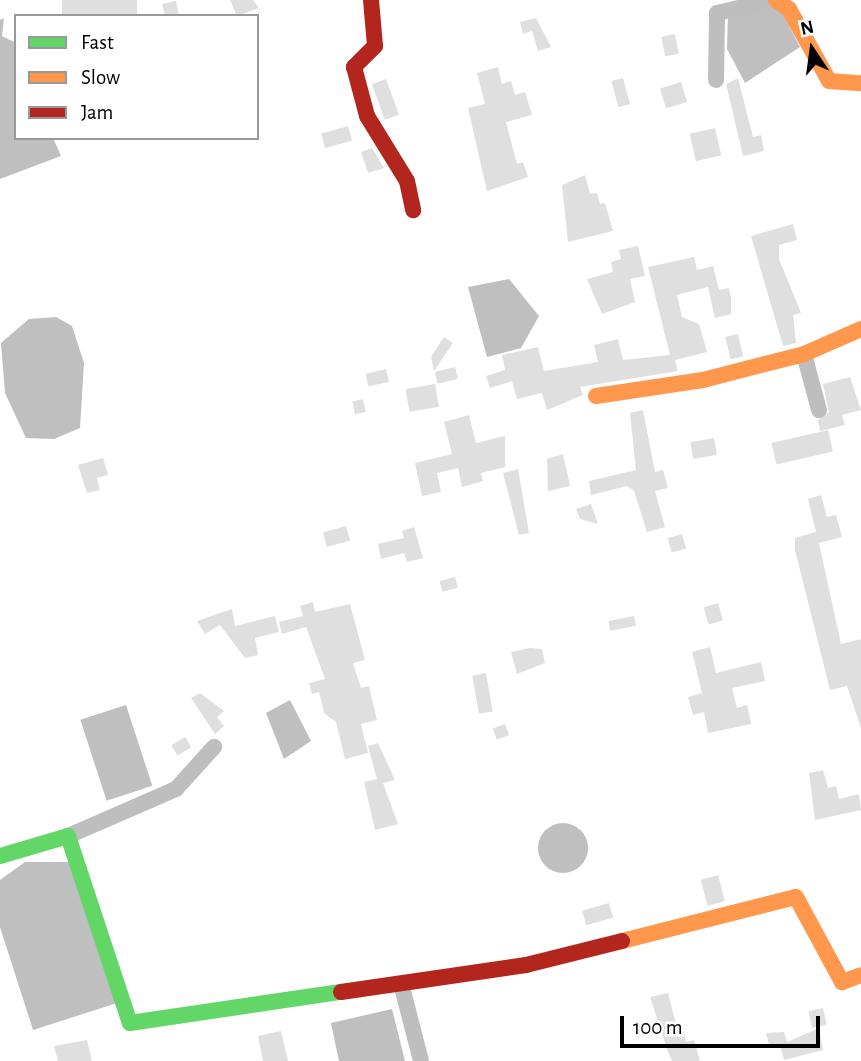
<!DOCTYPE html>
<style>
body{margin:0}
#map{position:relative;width:861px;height:1061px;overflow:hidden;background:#fff;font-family:"Alegreya Sans",sans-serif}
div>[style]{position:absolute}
.water>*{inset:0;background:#bfbfbf;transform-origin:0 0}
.round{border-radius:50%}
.building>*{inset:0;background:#dfdfdf;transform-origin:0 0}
.street>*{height:16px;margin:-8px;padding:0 8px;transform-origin:8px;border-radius:8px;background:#bebebe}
.fast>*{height:16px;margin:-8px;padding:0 8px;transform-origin:8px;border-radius:8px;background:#63d668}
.slow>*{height:16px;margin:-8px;padding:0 8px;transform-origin:8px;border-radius:8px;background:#ff974d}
.jam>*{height:16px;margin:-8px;padding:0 8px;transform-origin:8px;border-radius:8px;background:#b3261e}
span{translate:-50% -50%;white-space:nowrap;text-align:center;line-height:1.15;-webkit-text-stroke:7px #fff;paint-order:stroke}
.legend{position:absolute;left:14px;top:14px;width:245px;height:126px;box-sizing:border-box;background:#fff;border:2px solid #999;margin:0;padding:9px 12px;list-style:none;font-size:21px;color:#000}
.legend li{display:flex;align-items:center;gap:14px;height:35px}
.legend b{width:35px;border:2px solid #999}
.north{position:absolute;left:777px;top:14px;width:70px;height:70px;-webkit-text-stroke:5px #fff;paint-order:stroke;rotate:347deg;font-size:19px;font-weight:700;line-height:28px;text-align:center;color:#000}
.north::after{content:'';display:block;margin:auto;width:24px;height:32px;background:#000;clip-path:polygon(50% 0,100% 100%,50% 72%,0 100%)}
.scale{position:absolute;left:620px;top:1016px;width:200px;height:32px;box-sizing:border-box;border:4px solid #000;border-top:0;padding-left:9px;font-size:21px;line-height:24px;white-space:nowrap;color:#000;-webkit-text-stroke:5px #fff;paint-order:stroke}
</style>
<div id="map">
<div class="water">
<i style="clip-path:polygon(779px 6px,800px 47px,745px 83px,727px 49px,728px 13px)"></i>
<i style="clip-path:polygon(4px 18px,2px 36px,16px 43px,16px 138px,53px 138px,61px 156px,0 179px,0 20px)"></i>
<i style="clip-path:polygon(509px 279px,539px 316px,521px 348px,487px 357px,468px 287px)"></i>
<i style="clip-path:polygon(56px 317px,72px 326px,84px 363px,80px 428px,54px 439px,26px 438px,5px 393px,1px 343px,29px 319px)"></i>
<i style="clip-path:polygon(290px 700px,311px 741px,284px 759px,266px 713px)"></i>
<i style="left:126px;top:705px;width:85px;height:48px;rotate:72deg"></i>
<i class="round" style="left:538px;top:823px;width:50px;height:50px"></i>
<i style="clip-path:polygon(25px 862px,72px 862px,117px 1003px,33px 1030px,0 927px,0 880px)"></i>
<i style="clip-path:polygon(392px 1009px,405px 1061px,339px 1061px,331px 1023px)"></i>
</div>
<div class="building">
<i style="left:62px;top:0;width:75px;height:16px"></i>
<i style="clip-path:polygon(230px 0,253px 0,259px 8px,237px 16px)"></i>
<i style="clip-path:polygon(176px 1px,179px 16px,165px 16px,162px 4px)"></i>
<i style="clip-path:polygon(536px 18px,551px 47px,538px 51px,532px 31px,523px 34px,520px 22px)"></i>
<i style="left:675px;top:34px;width:20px;height:14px;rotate:79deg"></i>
<i style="clip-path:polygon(498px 67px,502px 84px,511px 81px,515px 95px,525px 92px,532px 115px,506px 122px,517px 164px,523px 162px,528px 177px,487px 191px,468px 108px,485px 104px,477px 73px)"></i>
<i style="left:623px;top:78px;width:27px;height:12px;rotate:75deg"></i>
<i style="clip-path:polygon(738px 78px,753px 137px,761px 135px,764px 151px,743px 156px,726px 84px)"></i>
<i style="left:386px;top:79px;width:38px;height:15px;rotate:70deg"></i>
<i style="left:681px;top:82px;width:21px;height:22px;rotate:73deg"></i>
<i style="left:348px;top:126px;width:15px;height:28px;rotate:74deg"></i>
<i style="left:715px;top:128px;width:28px;height:26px;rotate:77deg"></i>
<i style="clip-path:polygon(372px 148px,384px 168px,368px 173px,361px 152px)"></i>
<i style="clip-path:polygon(585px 175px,590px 194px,597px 193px,600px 204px,605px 203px,613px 231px,568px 242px,562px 185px)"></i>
<i style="clip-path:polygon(793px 224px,797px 240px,779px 245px,779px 259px,801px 313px,793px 315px,796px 343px,783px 346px,751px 236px)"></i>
<i style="clip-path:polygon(638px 246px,645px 276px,630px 279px,635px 302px,602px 314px,587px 279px,613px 272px,611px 262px,621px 259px,619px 250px)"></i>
<i style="clip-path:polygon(694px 257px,697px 270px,713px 266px,719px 290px,729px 288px,731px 298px,731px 314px,715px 318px,708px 287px,677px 295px,682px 317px,699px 324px,707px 352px,675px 360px,678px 371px,580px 387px,583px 395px,547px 410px,542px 393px,517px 399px,512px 381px,490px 388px,486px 376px,505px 370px,502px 355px,538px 347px,544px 371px,598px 362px,594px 345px,618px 339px,623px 360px,670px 355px,648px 267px)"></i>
<i style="left:738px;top:334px;width:23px;height:13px;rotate:77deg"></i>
<i style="clip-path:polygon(444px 337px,453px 343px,434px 371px,431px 357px)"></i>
<i style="left:455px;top:367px;width:12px;height:21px;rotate:76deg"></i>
<i style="left:386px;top:369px;width:13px;height:21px;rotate:77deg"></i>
<i style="clip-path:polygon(850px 377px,861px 410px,842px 415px,845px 425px,820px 431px,818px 420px,829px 412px,823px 384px)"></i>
<i style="left:435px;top:384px;width:23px;height:30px;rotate:80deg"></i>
<i style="left:363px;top:399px;width:13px;height:11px;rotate:77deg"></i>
<i style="clip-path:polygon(643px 410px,655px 472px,663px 470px,668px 488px,655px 491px,665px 527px,647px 532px,634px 491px,627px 486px,591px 495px,589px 481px,636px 470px,630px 413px)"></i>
<i style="clip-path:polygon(469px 415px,476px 443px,505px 436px,505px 467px,481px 473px,483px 481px,462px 487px,458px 468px,437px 473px,441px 492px,422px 496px,415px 463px,452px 454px,444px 422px)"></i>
<i style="left:828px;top:430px;width:22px;height:58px;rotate:77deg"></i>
<i style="left:714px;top:438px;width:17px;height:24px;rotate:80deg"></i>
<i style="clip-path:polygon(563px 454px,570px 486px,548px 491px,547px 459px)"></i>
<i style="clip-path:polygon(103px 458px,108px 475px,97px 478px,100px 490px,87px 493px,78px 465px)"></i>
<i style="clip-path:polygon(518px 469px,529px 533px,519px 535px,503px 473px)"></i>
<i style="clip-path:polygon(821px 495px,827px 517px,836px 515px,842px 537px,819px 543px,841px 644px,861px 639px,861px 728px,847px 686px,830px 690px,795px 550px,795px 538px,816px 532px,808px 499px)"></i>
<i style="clip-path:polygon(591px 504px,598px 524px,580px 519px,576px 509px)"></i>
<i style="left:346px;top:526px;width:15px;height:24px;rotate:74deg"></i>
<i style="clip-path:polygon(414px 527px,423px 558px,407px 562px,404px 553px,381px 559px,378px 544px,404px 538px,402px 531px)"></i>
<i style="left:682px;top:534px;width:15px;height:15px;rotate:74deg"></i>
<i style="left:455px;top:577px;width:11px;height:16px;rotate:75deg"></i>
<i style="clip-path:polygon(313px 602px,315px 612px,350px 604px,365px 660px,353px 663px,361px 688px,369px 686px,377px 720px,361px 724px,368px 753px,345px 759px,336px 722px,324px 713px,319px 692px,312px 694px,309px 683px,325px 679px,306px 627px,282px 634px,279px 622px,303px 616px,300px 606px)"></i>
<i style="left:718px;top:603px;width:18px;height:15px;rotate:74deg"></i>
<i style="clip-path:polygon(232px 609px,235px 626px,275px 616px,279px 632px,255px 638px,258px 655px,245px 658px,220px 625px,205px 634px,197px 621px)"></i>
<i style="left:634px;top:616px;width:10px;height:26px;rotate:79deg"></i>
<i style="clip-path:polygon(710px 647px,716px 673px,761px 662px,765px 681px,732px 688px,737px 708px,747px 705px,751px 724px,708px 733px,704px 712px,693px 715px,688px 697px,702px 693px,692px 652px)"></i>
<i style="clip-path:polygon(530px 648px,542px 649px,545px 663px,517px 674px,511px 652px)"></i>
<i style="left:486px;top:673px;width:39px;height:14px;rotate:80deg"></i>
<i style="clip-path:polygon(200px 693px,224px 711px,217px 717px,224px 726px,215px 734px,191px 698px)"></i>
<i style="left:505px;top:724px;width:12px;height:13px;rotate:70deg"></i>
<i style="left:185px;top:737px;width:12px;height:16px;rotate:59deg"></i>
<i style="clip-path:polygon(378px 743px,395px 780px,383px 783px,398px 824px,375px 830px,364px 782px,377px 779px,368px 746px)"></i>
<i style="clip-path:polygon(823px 770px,828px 788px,836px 786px,839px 799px,859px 794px,861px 810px,815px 820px,809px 773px)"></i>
<i style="left:718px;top:875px;width:27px;height:18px;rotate:75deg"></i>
<i style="left:609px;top:903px;width:15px;height:28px;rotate:74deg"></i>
<i style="clip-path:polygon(668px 993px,677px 1028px,682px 1026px,686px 1042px,694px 1040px,700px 1061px,672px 1061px,668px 1052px,650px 997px)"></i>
<i style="left:823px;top:1008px;width:17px;height:15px;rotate:77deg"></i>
<i style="clip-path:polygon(819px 1028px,823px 1050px,784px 1060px,780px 1045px,770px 1048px,766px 1033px,784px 1032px,787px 1042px)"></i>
<i style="clip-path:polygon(281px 1031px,288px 1061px,263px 1061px,258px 1036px)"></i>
<i style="clip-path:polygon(87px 1040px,92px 1061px,58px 1061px,54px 1046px)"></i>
</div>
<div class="street">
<i style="left:716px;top:80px;width:67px;rotate:-89.1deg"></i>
<i style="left:717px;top:13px;width:57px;rotate:-13.1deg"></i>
<i style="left:804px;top:354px;width:58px;rotate:75deg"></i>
<i style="left:68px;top:836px;width:118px;rotate:-23.5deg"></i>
<i style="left:176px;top:789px;width:57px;rotate:-47.9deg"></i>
<i style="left:402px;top:987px;width:76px;rotate:75.6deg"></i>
</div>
<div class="fast">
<i style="left:0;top:856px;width:71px;rotate:-16.4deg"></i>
<i style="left:68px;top:836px;width:197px;rotate:71.7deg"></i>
<i style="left:130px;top:1023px;width:213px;rotate:-8.4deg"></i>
</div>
<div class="slow">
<i style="left:776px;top:0;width:16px;rotate:35deg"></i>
<i style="left:789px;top:9px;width:82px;rotate:60.9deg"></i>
<i style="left:829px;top:81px;width:32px;rotate:4deg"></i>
<i style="left:596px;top:396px;width:108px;rotate:-8.5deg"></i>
<i style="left:703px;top:380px;width:104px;rotate:-14.4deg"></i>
<i style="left:804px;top:354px;width:62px;rotate:-23.7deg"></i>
<i style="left:622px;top:941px;width:179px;rotate:-14.2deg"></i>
<i style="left:796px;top:897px;width:97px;rotate:61.6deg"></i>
<i style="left:842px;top:982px;width:20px;rotate:-20deg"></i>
</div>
<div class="jam">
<i style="left:371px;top:0;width:46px;rotate:85deg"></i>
<i style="left:375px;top:46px;width:30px;rotate:135deg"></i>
<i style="left:354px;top:67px;width:51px;rotate:75.1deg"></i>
<i style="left:367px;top:116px;width:76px;rotate:58.4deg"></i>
<i style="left:407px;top:181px;width:30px;rotate:78deg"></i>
<i style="left:341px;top:992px;width:187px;rotate:-8.3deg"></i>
<i style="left:526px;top:965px;width:99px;rotate:-14deg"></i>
</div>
<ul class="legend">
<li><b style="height:9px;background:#63d668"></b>Fast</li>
<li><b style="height:9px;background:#ff974d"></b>Slow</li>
<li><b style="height:9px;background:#b3261e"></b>Jam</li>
</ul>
<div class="north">N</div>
<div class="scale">100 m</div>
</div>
